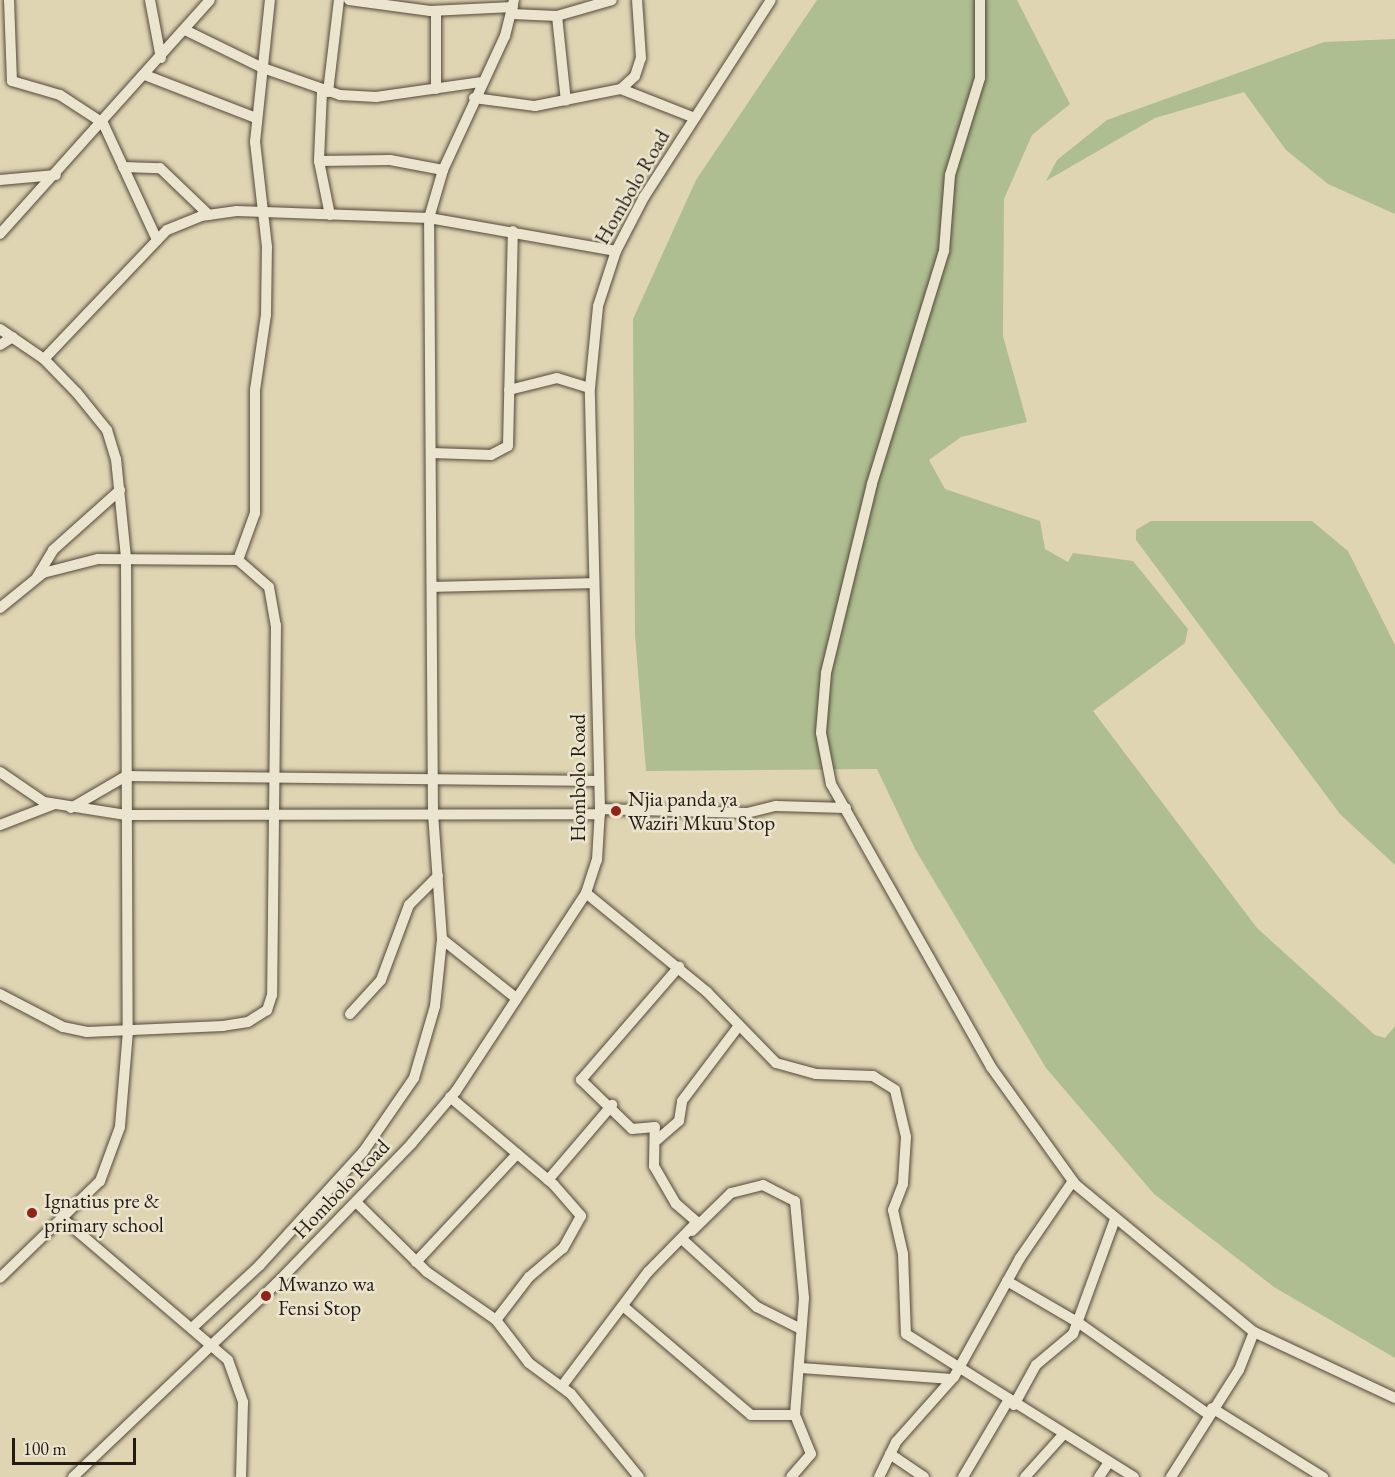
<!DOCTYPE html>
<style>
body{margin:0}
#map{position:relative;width:1395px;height:1477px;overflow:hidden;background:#e0d5b3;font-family:"EB Garamond",serif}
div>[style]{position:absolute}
.green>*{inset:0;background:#aebe90}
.roads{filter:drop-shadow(0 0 2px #53493c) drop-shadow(0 0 2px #53493c)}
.minor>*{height:10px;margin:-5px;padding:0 5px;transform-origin:5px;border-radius:5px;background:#ebe4ce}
.dots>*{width:16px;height:16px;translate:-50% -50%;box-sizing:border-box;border:3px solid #ebe4ce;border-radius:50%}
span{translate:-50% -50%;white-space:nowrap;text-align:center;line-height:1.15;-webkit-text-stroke:5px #ebe4ce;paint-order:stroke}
.street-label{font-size:21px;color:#241a14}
.poi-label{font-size:21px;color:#241a14}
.left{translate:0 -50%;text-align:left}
.scale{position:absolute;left:12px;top:1438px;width:124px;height:27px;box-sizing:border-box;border:3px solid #241a14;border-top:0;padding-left:8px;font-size:18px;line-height:21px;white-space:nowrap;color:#241a14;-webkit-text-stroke:4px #ebe4ce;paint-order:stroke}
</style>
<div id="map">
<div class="green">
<i style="clip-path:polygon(817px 0,1017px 0,1070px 104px,1032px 135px,1004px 199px,1003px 336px,1027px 422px,961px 437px,929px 460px,945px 489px,1040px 521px,1045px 549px,1068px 562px,1073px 553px,1133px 561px,1188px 629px,1185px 643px,1093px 711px,1257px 928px,1375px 1035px,1385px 1038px,1395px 1026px,1395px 1358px,1274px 1287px,1154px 1194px,1046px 1068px,915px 849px,877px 769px,646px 771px,635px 635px,633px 319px,696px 180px)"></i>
<i style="clip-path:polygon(1395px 39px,1395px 214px,1328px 184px,1286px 150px,1244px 92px,1155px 118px,1046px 181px,1057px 160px,1107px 120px,1324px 42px)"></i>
<i style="clip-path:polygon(1151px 521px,1312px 521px,1348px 551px,1395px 645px,1395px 865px,1340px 814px,1136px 540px,1136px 530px)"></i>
</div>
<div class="roads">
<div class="minor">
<i style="left:9px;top:0;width:81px;rotate:87.9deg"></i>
<i style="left:12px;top:81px;width:50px;rotate:16.3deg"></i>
<i style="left:60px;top:95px;width:51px;rotate:33.1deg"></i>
<i style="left:103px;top:123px;width:129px;rotate:65.2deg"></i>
<i style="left:150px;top:0;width:59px;rotate:79.3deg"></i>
<i style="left:349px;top:0;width:82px;rotate:7.7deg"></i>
<i style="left:430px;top:11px;width:83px;rotate:-2.8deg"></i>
<i style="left:980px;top:0;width:78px;rotate:90deg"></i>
<i style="left:980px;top:78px;width:102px;rotate:107.2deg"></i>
<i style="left:950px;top:175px;width:76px;rotate:94.5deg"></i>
<i style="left:944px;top:251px;width:244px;rotate:107.2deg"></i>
<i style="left:872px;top:484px;width:195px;rotate:103.7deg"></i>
<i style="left:826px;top:673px;width:60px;rotate:94.8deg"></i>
<i style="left:821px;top:733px;width:52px;rotate:78.9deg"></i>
<i style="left:831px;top:784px;width:325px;rotate:60.5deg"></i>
<i style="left:991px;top:1067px;width:144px;rotate:54.3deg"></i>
<i style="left:1075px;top:1184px;width:232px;rotate:39.6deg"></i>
<i style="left:1254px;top:1332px;width:156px;rotate:25.1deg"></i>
<i style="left:512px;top:14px;width:45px;rotate:2.5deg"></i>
<i style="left:557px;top:16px;width:57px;rotate:-16.2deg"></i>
<i style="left:557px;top:16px;width:85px;rotate:84deg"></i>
<i style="left:185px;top:30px;width:87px;rotate:26deg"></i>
<i style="left:263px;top:68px;width:82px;rotate:19.3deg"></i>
<i style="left:340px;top:95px;width:36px;rotate:3deg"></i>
<i style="left:376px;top:97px;width:107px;rotate:-8.1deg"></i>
<i style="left:145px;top:75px;width:119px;rotate:21.2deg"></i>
<i style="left:436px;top:89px;width:78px;rotate:-90deg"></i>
<i style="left:621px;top:89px;width:79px;rotate:21.4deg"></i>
<i style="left:322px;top:91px;width:70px;rotate:92.5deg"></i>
<i style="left:319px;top:161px;width:55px;rotate:78.5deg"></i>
<i style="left:328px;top:92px;width:93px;rotate:-83.2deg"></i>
<i style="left:474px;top:98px;width:62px;rotate:7.5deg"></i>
<i style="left:535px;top:106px;width:88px;rotate:-11.2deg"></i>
<i style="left:621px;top:89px;width:19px;rotate:-43deg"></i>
<i style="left:635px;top:76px;width:19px;rotate:-72deg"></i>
<i style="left:641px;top:58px;width:58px;rotate:-93.9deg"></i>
<i style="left:319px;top:161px;width:71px;rotate:-0.8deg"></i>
<i style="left:390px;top:160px;width:54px;rotate:10.7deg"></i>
<i style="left:123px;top:167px;width:37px;rotate:2deg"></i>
<i style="left:160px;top:168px;width:68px;rotate:43.8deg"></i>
<i style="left:0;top:180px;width:56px;rotate:-5.1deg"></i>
<i style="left:0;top:234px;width:314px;rotate:-48.1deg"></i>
<i style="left:0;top:329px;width:53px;rotate:34.3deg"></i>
<i style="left:44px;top:359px;width:47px;rotate:45.9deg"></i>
<i style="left:77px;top:393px;width:48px;rotate:51deg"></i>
<i style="left:107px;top:430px;width:30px;rotate:73deg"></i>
<i style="left:116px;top:459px;width:100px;rotate:84.2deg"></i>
<i style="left:126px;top:558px;width:473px;rotate:89.8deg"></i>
<i style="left:128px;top:1031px;width:96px;rotate:94.8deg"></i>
<i style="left:120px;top:1127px;width:58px;rotate:110.3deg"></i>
<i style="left:100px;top:1181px;width:139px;rotate:135.9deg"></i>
<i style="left:0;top:345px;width:15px;rotate:-32deg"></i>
<i style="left:44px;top:359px;width:178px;rotate:-46.4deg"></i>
<i style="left:167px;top:230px;width:37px;rotate:-22deg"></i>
<i style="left:201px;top:216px;width:36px;rotate:-8deg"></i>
<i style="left:237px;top:211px;width:192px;rotate:2.1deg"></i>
<i style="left:429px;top:218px;width:190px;rotate:10deg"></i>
<i style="left:509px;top:390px;width:49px;rotate:-14deg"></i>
<i style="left:557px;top:378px;width:34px;rotate:17deg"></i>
<i style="left:432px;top:453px;width:59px;rotate:1.9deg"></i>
<i style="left:491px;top:455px;width:19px;rotate:-28deg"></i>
<i style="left:508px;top:446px;width:215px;rotate:-88.7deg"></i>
<i style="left:238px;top:560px;width:50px;rotate:-70.1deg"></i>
<i style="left:255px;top:513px;width:123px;rotate:-90deg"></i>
<i style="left:255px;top:390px;width:76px;rotate:-81.7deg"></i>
<i style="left:266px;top:315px;width:68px;rotate:-89.2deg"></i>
<i style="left:267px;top:247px;width:106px;rotate:-96.5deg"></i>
<i style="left:255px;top:142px;width:143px;rotate:-84deg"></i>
<i style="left:37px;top:577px;width:31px;rotate:-59deg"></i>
<i style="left:53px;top:550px;width:90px;rotate:-41.8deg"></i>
<i style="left:434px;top:587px;width:160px;rotate:-1.4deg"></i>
<i style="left:0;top:608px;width:55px;rotate:-39.1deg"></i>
<i style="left:43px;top:573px;width:57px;rotate:-14.3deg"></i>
<i style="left:98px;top:559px;width:140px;rotate:0.4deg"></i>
<i style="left:238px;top:560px;width:41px;rotate:41.1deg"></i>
<i style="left:269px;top:587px;width:39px;rotate:80deg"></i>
<i style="left:276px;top:625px;width:370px;rotate:90.6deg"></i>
<i style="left:272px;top:995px;width:16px;rotate:108deg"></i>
<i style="left:267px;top:1010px;width:22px;rotate:148deg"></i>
<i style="left:248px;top:1022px;width:25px;rotate:171deg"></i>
<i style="left:223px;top:1026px;width:136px;rotate:177.5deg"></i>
<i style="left:87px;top:1032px;width:25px;rotate:-168deg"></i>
<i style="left:63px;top:1027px;width:71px;rotate:-152.4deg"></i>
<i style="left:0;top:772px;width:53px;rotate:34.3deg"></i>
<i style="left:44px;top:802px;width:83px;rotate:9deg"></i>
<i style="left:126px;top:815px;width:474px;rotate:-0.1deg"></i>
<i style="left:71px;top:808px;width:64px;rotate:-30.2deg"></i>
<i style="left:126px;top:776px;width:473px;rotate:0.6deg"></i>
<i style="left:600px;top:809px;width:147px;rotate:1.6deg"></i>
<i style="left:747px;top:813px;width:30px;rotate:-14deg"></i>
<i style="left:776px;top:806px;width:70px;rotate:1.6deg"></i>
<i style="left:0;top:825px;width:59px;rotate:-20.9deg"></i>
<i style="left:586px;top:893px;width:156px;rotate:39.3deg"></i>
<i style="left:707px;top:992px;width:99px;rotate:45.8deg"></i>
<i style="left:776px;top:1063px;width:41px;rotate:15.4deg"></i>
<i style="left:816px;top:1074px;width:57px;rotate:2deg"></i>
<i style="left:873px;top:1076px;width:26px;rotate:32deg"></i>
<i style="left:895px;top:1090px;width:48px;rotate:76.8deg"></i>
<i style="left:906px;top:1137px;width:47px;rotate:93.7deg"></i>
<i style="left:903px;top:1184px;width:28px;rotate:111deg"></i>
<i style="left:893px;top:1210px;width:45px;rotate:77.2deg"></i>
<i style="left:903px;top:1254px;width:80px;rotate:87.9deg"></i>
<i style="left:906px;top:1334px;width:269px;rotate:32.1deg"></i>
<i style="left:442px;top:939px;width:95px;rotate:38.6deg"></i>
<i style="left:350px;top:1014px;width:46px;rotate:-47.6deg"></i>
<i style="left:381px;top:980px;width:80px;rotate:-69.5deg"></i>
<i style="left:409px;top:905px;width:41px;rotate:-45deg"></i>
<i style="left:450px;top:1097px;width:136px;rotate:40.2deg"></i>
<i style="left:554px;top:1185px;width:41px;rotate:48.9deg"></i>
<i style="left:581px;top:1216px;width:37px;rotate:119deg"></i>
<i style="left:563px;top:1248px;width:45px;rotate:139.5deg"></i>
<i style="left:529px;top:1277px;width:54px;rotate:127.5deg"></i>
<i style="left:657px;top:1140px;width:29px;rotate:-41deg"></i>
<i style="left:679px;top:1121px;width:20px;rotate:-81deg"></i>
<i style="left:682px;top:1101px;width:93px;rotate:-52.9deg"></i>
<i style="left:548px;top:1180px;width:99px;rotate:-49.5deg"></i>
<i style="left:356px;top:1202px;width:100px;rotate:44.6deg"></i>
<i style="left:427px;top:1272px;width:84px;rotate:34.8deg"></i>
<i style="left:496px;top:1320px;width:54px;rotate:52.5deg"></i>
<i style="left:529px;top:1363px;width:52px;rotate:36.4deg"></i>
<i style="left:571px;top:1394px;width:107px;rotate:50.7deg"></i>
<i style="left:63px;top:1219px;width:217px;rotate:40.5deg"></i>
<i style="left:228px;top:1360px;width:45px;rotate:70.3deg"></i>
<i style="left:243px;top:1402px;width:75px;rotate:91.5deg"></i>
<i style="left:692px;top:1231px;width:54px;rotate:-44.3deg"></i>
<i style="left:731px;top:1193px;width:33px;rotate:-14deg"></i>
<i style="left:763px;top:1185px;width:36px;rotate:27deg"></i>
<i style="left:795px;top:1201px;width:97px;rotate:84.7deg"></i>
<i style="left:804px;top:1298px;width:117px;rotate:94.4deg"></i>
<i style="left:795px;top:1415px;width:42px;rotate:67.7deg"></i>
<i style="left:811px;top:1454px;width:30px;rotate:131deg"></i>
<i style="left:683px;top:1240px;width:100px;rotate:42.2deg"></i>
<i style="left:757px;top:1307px;width:49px;rotate:26.6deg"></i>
<i style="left:416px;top:1262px;width:148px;rotate:-46.9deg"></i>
<i style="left:1007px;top:1281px;width:83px;rotate:30.3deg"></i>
<i style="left:1079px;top:1323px;width:158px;rotate:35.2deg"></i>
<i style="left:623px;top:1306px;width:168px;rotate:40.4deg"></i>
<i style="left:751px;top:1415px;width:44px"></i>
<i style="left:192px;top:1328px;width:93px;rotate:-42.8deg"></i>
<i style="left:260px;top:1265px;width:153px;rotate:-47.7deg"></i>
<i style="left:363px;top:1152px;width:90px;rotate:-55.4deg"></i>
<i style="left:414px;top:1078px;width:75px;rotate:-73.7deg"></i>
<i style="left:435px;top:1006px;width:67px;rotate:-84deg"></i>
<i style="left:442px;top:939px;width:125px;rotate:-94.1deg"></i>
<i style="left:433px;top:814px;width:596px;rotate:-90.38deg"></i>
<i style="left:429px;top:218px;width:50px;rotate:-73.7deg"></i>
<i style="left:443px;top:170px;width:148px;rotate:-65.2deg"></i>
<i style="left:505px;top:36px;width:37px;rotate:-76deg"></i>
<i style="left:801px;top:1368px;width:151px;rotate:4.2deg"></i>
<i style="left:562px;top:1386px;width:143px;rotate:-53deg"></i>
<i style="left:648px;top:1272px;width:70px;rotate:-45.6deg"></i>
<i style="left:697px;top:1222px;width:28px;rotate:-139deg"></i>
<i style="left:676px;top:1204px;width:44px;rotate:-120.1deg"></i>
<i style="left:654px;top:1166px;width:39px;rotate:-89deg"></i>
<i style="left:655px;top:1127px;width:23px;rotate:175deg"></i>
<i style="left:632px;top:1129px;width:71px;rotate:-136.1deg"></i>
<i style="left:581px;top:1080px;width:150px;rotate:-49.1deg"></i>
<i style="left:1014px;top:1405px;width:46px;rotate:-61.2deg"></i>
<i style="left:1036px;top:1365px;width:48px;rotate:-40deg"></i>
<i style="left:1073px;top:1334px;width:122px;rotate:-69.9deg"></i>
<i style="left:1212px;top:1408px;width:131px;rotate:31.9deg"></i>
<i style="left:890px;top:1454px;width:41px;rotate:34.1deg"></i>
<i style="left:73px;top:1477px;width:282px;rotate:-43.6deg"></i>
<i style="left:277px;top:1283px;width:194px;rotate:-46deg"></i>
<i style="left:412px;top:1143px;width:68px;rotate:-49.8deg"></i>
<i style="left:456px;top:1091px;width:237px;rotate:-56.7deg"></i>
<i style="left:586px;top:893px;width:35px;rotate:-72deg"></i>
<i style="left:597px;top:860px;width:51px;rotate:-86.6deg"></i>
<i style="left:600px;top:809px;width:421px;rotate:-91.4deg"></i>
<i style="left:590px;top:388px;width:82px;rotate:-84.4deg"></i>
<i style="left:598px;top:306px;width:58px;rotate:-71.9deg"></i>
<i style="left:616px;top:251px;width:61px;rotate:-62.6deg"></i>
<i style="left:644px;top:197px;width:234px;rotate:-57.2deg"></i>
<i style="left:879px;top:1477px;width:39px;rotate:-64deg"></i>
<i style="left:896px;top:1442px;width:87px;rotate:-48.3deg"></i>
<i style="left:954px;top:1377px;width:136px;rotate:-61deg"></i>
<i style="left:1020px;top:1258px;width:93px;rotate:-55.5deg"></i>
<i style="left:963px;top:1477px;width:88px;rotate:-59.4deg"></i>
<i style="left:1025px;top:1477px;width:57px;rotate:-47.9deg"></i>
<i style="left:1099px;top:1477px;width:18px;rotate:-56deg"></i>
<i style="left:1171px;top:1477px;width:127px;rotate:-57.6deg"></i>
<i style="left:1239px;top:1370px;width:41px;rotate:-68.5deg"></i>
</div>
</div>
<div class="dots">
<i style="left:616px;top:811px;background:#8f2418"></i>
<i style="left:32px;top:1213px;background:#8f2418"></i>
<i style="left:266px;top:1296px;background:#8f2418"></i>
</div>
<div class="street-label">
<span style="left:632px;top:187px;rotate:-60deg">Hombolo Road</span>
<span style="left:578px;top:778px;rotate:-90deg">Hombolo Road</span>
<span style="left:341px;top:1189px;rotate:-46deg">Hombolo Road</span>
</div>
<div class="poi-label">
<span class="left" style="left:628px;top:811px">Njia panda ya<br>Waziri Mkuu Stop</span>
<span class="left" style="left:44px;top:1213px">Ignatius pre &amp;<br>primary school</span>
<span class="left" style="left:278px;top:1296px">Mwanzo wa<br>Fensi Stop</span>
</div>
<div class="scale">100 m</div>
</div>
